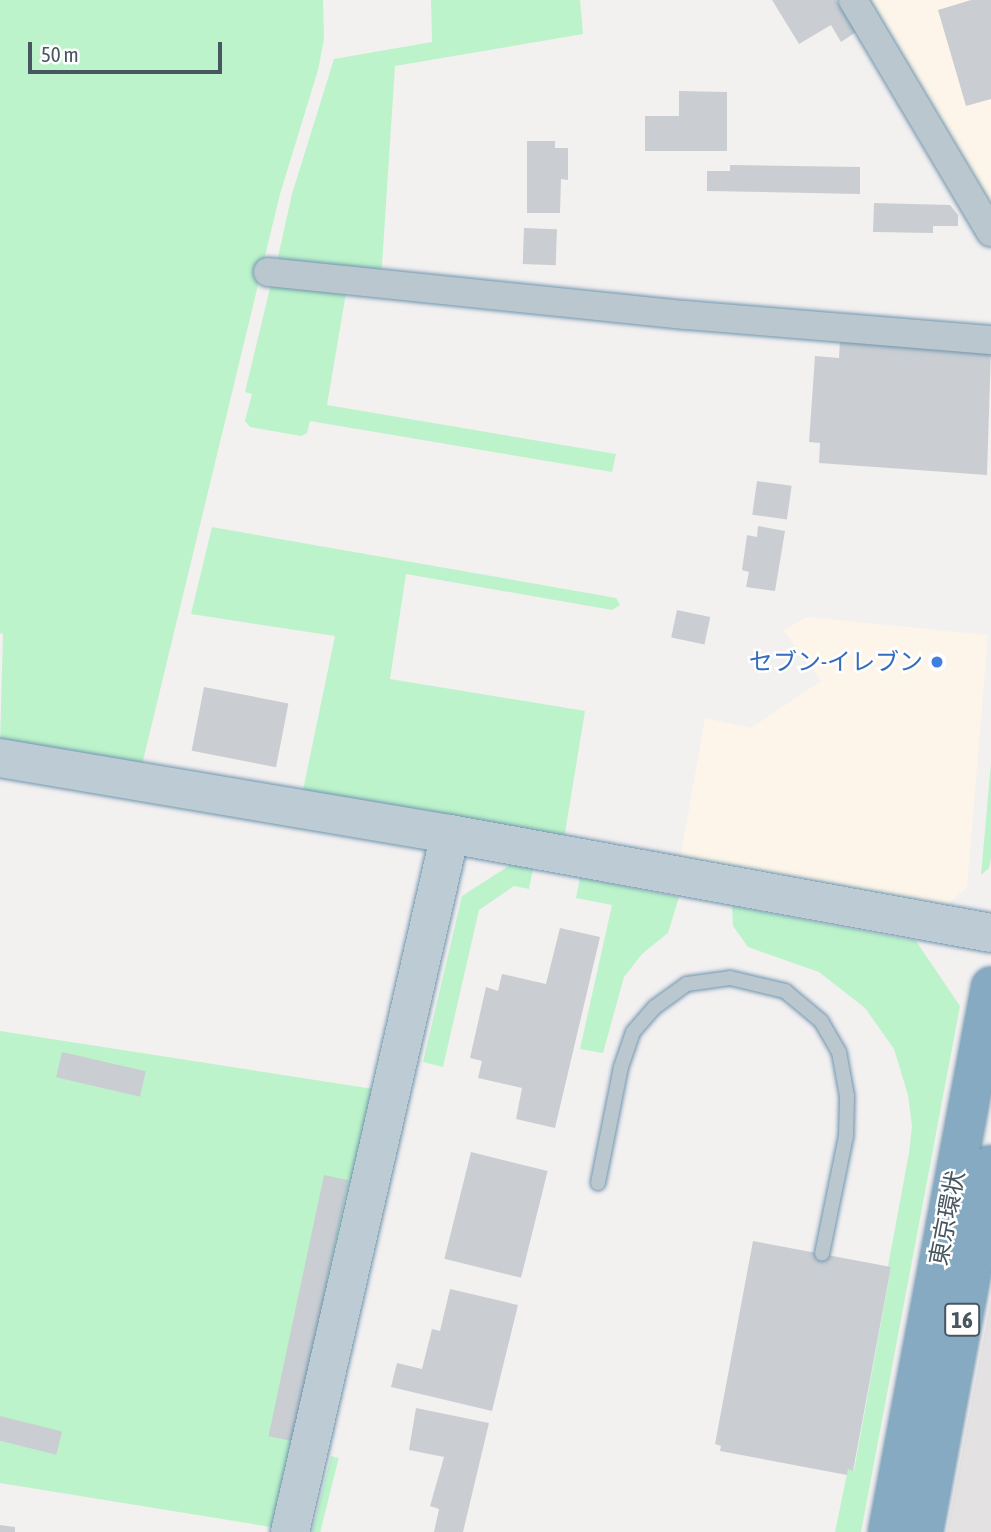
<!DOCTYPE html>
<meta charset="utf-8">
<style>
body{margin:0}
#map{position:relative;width:991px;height:1532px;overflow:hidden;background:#f3f0f0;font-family:"Asap Condensed","Noto Sans JP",sans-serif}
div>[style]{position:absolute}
.commercial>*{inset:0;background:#fdf5e9}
.education>*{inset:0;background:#e4e1e2}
.green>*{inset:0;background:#bcf3cb;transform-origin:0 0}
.building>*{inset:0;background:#caced3;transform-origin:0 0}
.roads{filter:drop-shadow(0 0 2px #7095ae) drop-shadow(0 0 2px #7095ae)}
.lane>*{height:14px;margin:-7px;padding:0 7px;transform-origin:7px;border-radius:7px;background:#bbc7ce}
.street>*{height:28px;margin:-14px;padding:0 14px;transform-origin:14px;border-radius:14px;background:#bbc7ce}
.secondary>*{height:38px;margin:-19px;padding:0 19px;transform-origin:19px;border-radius:19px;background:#bdcbd5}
.highway>*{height:38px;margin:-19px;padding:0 19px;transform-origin:19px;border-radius:19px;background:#85aac2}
.dots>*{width:19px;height:19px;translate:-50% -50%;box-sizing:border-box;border:4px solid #fff;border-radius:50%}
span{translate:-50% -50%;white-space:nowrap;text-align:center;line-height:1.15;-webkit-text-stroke:5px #fff;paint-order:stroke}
.shield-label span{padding:2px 5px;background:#fff;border:2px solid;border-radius:5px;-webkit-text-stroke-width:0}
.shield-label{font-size:23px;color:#47565f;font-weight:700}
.shop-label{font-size:24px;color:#366cbe}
.right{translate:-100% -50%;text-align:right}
.street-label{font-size:24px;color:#47565f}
.scale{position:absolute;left:28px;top:42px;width:194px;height:32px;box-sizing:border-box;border:4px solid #47565f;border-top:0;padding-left:9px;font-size:21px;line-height:24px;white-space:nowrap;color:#47565f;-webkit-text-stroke:5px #fff;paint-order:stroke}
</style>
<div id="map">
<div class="commercial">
<i style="clip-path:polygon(871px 0,991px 0,991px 207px)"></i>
<i style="clip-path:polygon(807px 617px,988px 635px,967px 887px,947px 905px,819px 888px,680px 860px,705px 718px,751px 728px,821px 681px,783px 630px)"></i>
</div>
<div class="education">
<i style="clip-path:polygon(991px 1298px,991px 1532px,947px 1532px)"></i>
</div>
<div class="green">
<i style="clip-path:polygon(0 0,323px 0,324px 39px,318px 70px,280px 194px,141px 769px,0 744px,3px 634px,0 633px)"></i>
<i style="clip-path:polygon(431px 0,580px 0,583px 34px,395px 66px,381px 280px,285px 266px,278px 257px,292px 194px,334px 59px,432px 42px)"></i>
<i style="clip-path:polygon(271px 284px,347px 287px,327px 405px,616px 454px,612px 472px,310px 421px,307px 433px,301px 436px,250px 427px,245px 421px,252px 394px,245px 392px)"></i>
<i style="clip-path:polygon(212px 527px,616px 598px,620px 605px,612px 610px,406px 574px,390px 679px,585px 711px,564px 839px,302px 795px,335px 636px,191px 614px)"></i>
<i style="clip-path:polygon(991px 763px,991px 858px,989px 868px,981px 875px)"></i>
<i style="clip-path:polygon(510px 865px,533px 869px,529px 889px,514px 886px,479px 910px,443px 1067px,423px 1062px,462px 896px)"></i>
<i style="clip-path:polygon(580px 878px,679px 897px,668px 933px,642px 954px,624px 977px,603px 1053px,580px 1049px,612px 905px,576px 898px)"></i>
<i style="clip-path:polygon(732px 906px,916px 941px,960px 1006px,861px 1532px,835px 1532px,848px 1469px,854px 1470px,891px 1268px,888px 1266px,909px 1153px,912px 1126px,908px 1095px,894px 1049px,865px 1008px,819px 972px,748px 947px,733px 926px)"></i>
<i style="clip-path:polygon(0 1031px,380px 1090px,277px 1528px,0 1483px)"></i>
<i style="left:331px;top:1456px;width:8px;height:78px;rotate:14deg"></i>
</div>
<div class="building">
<i style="clip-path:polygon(772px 0,836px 0,856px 32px,841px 42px,831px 25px,799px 44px)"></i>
<i style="clip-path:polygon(971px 0,991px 0,991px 99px,966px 106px,938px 10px)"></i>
<i style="clip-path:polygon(679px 91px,727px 92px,727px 151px,645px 151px,645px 116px,679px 116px)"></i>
<i style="clip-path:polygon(527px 141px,555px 141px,555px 148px,568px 148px,568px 180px,561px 179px,560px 213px,527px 213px)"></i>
<i style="clip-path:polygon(730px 165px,860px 167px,860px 194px,707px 191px,707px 171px,730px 171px)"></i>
<i style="clip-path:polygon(874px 203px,950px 205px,958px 215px,958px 226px,933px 226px,933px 233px,873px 232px)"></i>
<i style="left:524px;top:228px;width:33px;height:36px;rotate:2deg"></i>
<i style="clip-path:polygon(840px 339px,991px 350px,987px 475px,819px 463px,820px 443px,809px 442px,815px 356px,839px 358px)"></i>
<i style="left:757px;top:481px;width:35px;height:34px;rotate:8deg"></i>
<i style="clip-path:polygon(758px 526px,785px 531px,775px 591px,746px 587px,749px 572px,742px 570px,747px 535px,757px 537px)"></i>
<i style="left:677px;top:610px;width:34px;height:28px;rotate:12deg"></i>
<i style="left:204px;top:687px;width:86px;height:65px;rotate:11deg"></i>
<i style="clip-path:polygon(560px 928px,600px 937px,555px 1128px,516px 1119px,522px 1088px,478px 1078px,482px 1061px,470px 1058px,486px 987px,498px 991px,502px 974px,546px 984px)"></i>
<i style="left:62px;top:1052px;width:86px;height:26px;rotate:13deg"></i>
<i style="left:471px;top:1152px;width:79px;height:110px;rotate:14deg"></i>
<i style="left:324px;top:1175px;width:25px;height:267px;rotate:12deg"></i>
<i style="clip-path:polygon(753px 1241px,891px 1267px,853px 1471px,848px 1469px,847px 1475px,720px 1451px,721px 1446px,715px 1444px)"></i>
<i style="clip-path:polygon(450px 1289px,518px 1305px,492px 1411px,391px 1387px,397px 1363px,422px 1369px,432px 1329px,440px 1331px)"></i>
<i style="clip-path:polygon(416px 1408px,489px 1423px,463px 1532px,434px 1532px,439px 1509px,430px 1506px,444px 1457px,409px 1450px)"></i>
<i style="left:0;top:1416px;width:64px;height:24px;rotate:14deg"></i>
<i style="clip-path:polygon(0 1525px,15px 1527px,15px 1532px,0 1532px)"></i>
</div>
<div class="roads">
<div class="lane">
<i style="left:598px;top:1183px;width:118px;rotate:-78.8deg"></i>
<i style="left:621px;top:1067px;width:37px;rotate:-71deg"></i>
<i style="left:633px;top:1032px;width:33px;rotate:-49deg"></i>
<i style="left:655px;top:1007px;width:39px;rotate:-36deg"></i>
<i style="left:687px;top:984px;width:43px;rotate:-7.9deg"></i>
<i style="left:730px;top:978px;width:57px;rotate:13.3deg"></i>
<i style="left:785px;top:991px;width:47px;rotate:39.8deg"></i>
<i style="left:821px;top:1021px;width:36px;rotate:60deg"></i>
<i style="left:839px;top:1052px;width:45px;rotate:79.7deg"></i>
<i style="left:847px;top:1096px;width:40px;rotate:91.4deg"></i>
<i style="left:846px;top:1136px;width:120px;rotate:101.5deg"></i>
</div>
<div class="street">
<i style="left:853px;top:0;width:270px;rotate:59.3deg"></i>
<i style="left:268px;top:272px;width:420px;rotate:5.9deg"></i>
<i style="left:686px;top:315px;width:306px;rotate:4.7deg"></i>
</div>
<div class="secondary">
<i style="left:0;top:758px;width:456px;rotate:9.6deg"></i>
<i style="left:450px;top:834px;width:550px;rotate:10.37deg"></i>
<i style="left:290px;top:1532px;width:716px;rotate:-77.09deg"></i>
</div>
<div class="highway">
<i style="left:888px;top:1532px;width:555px;rotate:-79.3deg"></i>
<i style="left:923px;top:1532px;width:373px;rotate:-79.5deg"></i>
</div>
</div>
<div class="dots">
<i style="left:937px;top:662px;background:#3f7fe0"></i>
</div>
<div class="shield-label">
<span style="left:962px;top:1320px">16</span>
</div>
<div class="shop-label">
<span class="right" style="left:923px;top:662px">セブン-イレブン</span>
</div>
<div class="street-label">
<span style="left:947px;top:1218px;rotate:-79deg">東京環状</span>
</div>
<div class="scale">50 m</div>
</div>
